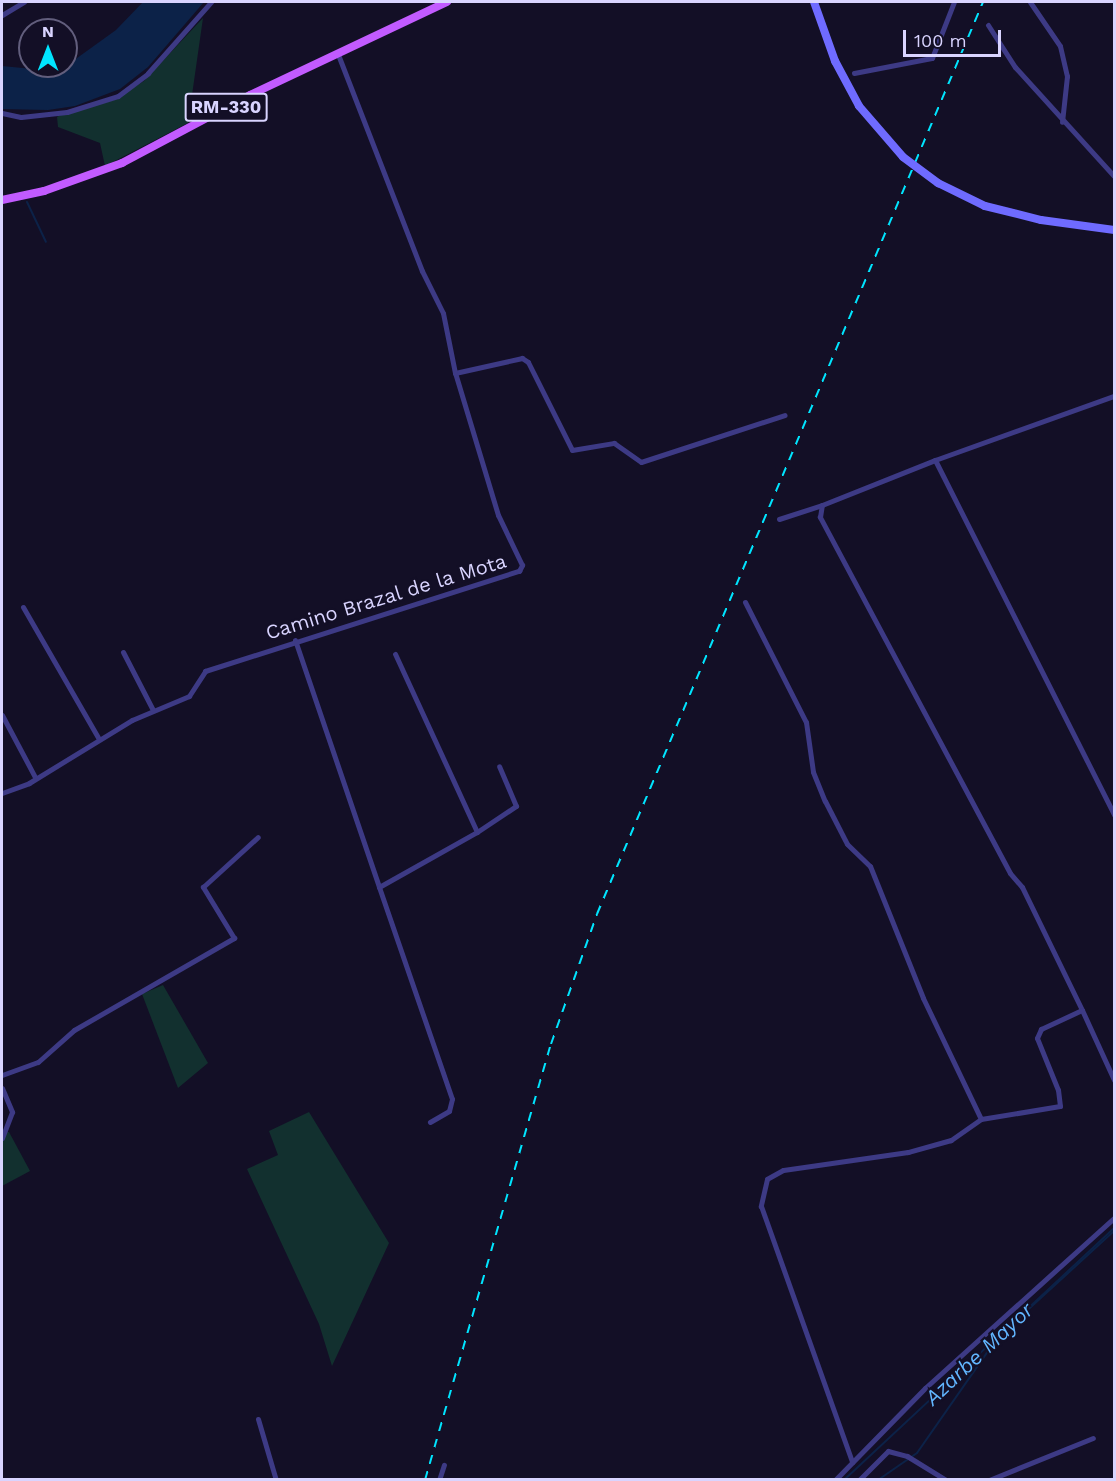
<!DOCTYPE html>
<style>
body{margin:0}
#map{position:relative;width:1116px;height:1481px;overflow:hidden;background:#130f26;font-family:"Work Sans",sans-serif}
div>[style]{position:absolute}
.green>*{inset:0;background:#12302f}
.water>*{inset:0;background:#0c2248}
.stream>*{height:2px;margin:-1px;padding:0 1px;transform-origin:1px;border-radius:1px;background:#0c2248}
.street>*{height:5px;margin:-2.5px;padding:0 2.5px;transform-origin:2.5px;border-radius:2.5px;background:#3d3a85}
.secondary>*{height:8px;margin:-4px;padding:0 4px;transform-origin:4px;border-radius:4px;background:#6f6bff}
.primary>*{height:8px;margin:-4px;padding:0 4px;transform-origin:4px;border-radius:4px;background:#c25bff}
.rail>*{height:2px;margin-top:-1px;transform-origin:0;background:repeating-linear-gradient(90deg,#00e5ff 0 9px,transparent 0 17px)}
.secondary-bridge>*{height:8px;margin:-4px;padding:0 4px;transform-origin:4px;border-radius:4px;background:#6f6bff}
span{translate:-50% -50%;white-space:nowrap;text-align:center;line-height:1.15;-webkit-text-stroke:4.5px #130f26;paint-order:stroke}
.shield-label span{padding:2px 4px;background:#130f26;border:2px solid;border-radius:4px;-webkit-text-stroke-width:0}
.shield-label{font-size:18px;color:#d9d4ff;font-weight:700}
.street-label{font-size:20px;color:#d9d4ff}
.water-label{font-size:21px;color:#62b6ff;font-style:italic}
.frame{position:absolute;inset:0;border:3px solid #d9d4ff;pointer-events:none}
.north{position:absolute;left:18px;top:18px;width:60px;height:60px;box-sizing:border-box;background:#130f26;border:2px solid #625e7d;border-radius:50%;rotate:0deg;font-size:16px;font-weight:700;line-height:24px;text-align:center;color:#d9d4ff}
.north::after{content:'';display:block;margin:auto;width:21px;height:27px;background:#00e5ff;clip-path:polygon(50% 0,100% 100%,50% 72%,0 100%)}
.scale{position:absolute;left:903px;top:30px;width:98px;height:27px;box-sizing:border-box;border:3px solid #d9d4ff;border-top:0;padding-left:8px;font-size:18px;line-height:21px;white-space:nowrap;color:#d9d4ff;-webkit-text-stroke:4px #130f26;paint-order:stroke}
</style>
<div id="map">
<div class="green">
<i style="clip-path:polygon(203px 18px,188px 123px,105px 166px,100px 143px,58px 127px,57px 117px,62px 114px,114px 100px,144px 81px)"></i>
<i style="clip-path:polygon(163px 985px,208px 1063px,178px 1088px,142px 994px)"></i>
<i style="clip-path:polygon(309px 1112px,389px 1243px,332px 1366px,319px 1324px,247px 1169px,278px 1155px,269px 1131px)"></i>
<i style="clip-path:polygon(2px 1132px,9px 1132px,30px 1171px,2px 1186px)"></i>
</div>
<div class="water">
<i style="clip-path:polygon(143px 2px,204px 2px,148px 67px,120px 89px,75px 106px,48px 110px,2px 109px,2px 66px,43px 70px,66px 66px,116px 30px)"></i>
</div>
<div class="stream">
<i style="left:27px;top:202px;width:44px;rotate:64.6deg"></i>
<i style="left:844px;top:1480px;width:369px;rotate:-43deg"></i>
<i style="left:878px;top:1480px;width:47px;rotate:-34.7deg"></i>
<i style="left:917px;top:1453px;width:141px;rotate:-55.1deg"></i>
<i style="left:998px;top:1337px;width:157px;rotate:-42.4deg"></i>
</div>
<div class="street">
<i style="left:1030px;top:2px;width:53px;rotate:55.7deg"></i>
<i style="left:1060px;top:46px;width:31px;rotate:77deg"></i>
<i style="left:1067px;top:76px;width:46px;rotate:96.2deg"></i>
<i style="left:2px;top:15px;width:26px;rotate:-31deg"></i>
<i style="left:988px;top:25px;width:50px;rotate:57.3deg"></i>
<i style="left:1015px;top:67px;width:147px;rotate:47.8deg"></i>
<i style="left:854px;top:73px;width:79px;rotate:-10.9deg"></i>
<i style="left:932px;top:58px;width:60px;rotate:-68.6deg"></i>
<i style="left:2px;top:113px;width:19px;rotate:12deg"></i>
<i style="left:21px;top:117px;width:46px;rotate:-6.2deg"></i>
<i style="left:67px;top:112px;width:53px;rotate:-17.4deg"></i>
<i style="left:118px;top:96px;width:38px;rotate:-37deg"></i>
<i style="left:148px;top:73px;width:95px;rotate:-48.4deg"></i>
<i style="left:455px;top:373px;width:69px;rotate:-12.6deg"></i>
<i style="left:522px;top:358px;width:7px;rotate:34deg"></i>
<i style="left:528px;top:362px;width:98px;rotate:63.4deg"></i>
<i style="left:572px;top:450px;width:43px;rotate:-9.5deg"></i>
<i style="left:614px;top:443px;width:33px;rotate:35deg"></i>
<i style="left:641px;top:462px;width:151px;rotate:-18.1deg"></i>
<i style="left:935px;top:460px;width:190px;rotate:-19.7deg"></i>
<i style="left:779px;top:519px;width:45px;rotate:-18deg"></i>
<i style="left:745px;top:602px;width:135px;rotate:63.1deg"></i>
<i style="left:806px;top:722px;width:50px;rotate:82deg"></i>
<i style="left:813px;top:772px;width:31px;rotate:68deg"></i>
<i style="left:825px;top:801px;width:48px;rotate:62.9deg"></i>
<i style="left:847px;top:844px;width:32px;rotate:44deg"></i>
<i style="left:870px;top:866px;width:142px;rotate:68.1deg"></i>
<i style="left:923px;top:998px;width:134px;rotate:64.4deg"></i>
<i style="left:981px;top:1119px;width:37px;rotate:145deg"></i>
<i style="left:951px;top:1140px;width:45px;rotate:164.4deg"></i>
<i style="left:908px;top:1152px;width:126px;rotate:171.8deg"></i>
<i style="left:783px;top:1170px;width:18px;rotate:151deg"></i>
<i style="left:767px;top:1179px;width:28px;rotate:103deg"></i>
<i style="left:761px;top:1206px;width:272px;rotate:70.4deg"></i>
<i style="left:23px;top:607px;width:152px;rotate:60.1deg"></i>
<i style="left:295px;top:640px;width:261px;rotate:71.2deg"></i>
<i style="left:379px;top:887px;width:112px;rotate:-29.3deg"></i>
<i style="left:477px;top:832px;width:196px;rotate:-114.7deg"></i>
<i style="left:123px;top:652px;width:65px;rotate:62.7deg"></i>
<i style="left:2px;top:715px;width:70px;rotate:62deg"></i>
<i style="left:2px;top:793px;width:29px;rotate:-20deg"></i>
<i style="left:29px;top:783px;width:121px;rotate:-31.5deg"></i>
<i style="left:132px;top:720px;width:62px;rotate:-22.8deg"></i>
<i style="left:189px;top:696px;width:30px;rotate:-57deg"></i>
<i style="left:205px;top:671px;width:330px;rotate:-17.7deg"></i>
<i style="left:519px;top:571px;width:7px;rotate:-63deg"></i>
<i style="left:522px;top:565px;width:55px;rotate:-115.6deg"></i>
<i style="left:498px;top:515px;width:148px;rotate:-106.8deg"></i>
<i style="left:455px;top:373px;width:61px;rotate:-101.3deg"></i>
<i style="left:443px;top:313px;width:47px;rotate:-116.6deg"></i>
<i style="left:422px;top:271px;width:233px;rotate:-111.2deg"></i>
<i style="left:477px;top:832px;width:47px;rotate:-33.7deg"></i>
<i style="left:516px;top:806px;width:43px;rotate:-113deg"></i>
<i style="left:379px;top:887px;width:224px;rotate:71deg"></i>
<i style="left:452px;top:1099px;width:12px;rotate:104deg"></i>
<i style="left:449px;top:1111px;width:22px;rotate:150deg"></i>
<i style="left:1082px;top:1010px;width:137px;rotate:-116deg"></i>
<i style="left:1022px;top:887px;width:18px;rotate:-131deg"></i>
<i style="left:1010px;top:873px;width:404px;rotate:-118.1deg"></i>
<i style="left:820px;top:517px;width:12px;rotate:-81deg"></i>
<i style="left:822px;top:505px;width:122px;rotate:-21.7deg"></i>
<i style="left:935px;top:460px;width:398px;rotate:63.2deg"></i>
<i style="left:2px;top:1075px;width:38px;rotate:-20deg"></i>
<i style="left:38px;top:1062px;width:48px;rotate:-41.6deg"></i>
<i style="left:74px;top:1030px;width:185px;rotate:-29.9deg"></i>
<i style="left:234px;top:938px;width:60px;rotate:-121.3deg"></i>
<i style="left:203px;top:887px;width:74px;rotate:-42.3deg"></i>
<i style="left:2px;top:1088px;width:26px;rotate:67deg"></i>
<i style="left:12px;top:1112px;width:28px;rotate:111deg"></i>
<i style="left:981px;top:1119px;width:80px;rotate:-9.3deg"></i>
<i style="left:1060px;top:1106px;width:16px;rotate:-97deg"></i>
<i style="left:1058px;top:1090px;width:56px;rotate:-112deg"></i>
<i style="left:1037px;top:1038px;width:10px;rotate:-66deg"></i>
<i style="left:1041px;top:1029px;width:45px;rotate:-24.9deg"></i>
<i style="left:1082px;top:1010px;width:77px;rotate:65.4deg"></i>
<i style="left:258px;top:1419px;width:64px;rotate:73.6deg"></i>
<i style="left:439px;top:1480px;width:16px;rotate:-72deg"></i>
<i style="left:835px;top:1480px;width:129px;rotate:-45.6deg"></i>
<i style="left:925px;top:1388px;width:254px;rotate:-42deg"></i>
<i style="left:859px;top:1480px;width:41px;rotate:-45deg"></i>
<i style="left:888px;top:1451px;width:20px;rotate:15deg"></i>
<i style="left:907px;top:1456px;width:46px;rotate:31.6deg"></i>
<i style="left:989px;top:1480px;width:112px;rotate:-22deg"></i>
</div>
<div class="secondary">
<i style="left:814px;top:2px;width:63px;rotate:70.4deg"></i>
<i style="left:985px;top:206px;width:58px;rotate:14deg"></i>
<i style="left:1041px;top:220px;width:74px;rotate:7.8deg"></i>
</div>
<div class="primary">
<i style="left:2px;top:200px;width:43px;rotate:-12.1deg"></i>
<i style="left:44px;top:191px;width:83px;rotate:-19.7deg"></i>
<i style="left:122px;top:163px;width:145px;rotate:-28deg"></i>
<i style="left:250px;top:95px;width:218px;rotate:-25.3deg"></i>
</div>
<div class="rail">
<i style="left:425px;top:1480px;width:454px;rotate:-73.9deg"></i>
<i style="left:551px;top:1044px;width:138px;rotate:-70.5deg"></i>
<i style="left:597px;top:914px;width:990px;rotate:-67.06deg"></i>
</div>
<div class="secondary-bridge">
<i style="left:835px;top:61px;width:51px;rotate:61.9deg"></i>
<i style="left:859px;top:106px;width:67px;rotate:49.2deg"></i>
<i style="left:903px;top:157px;width:44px;rotate:36.6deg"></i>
<i style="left:938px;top:183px;width:52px;rotate:26.1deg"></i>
</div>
<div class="shield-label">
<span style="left:226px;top:107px">RM-330</span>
</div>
<div class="street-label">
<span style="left:386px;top:597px;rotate:-17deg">Camino Brazal de la Mota</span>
</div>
<div class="water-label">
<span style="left:979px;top:1354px;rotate:-43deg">Azarbe Mayor</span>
</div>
<div class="frame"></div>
<div class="north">N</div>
<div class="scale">100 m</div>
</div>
